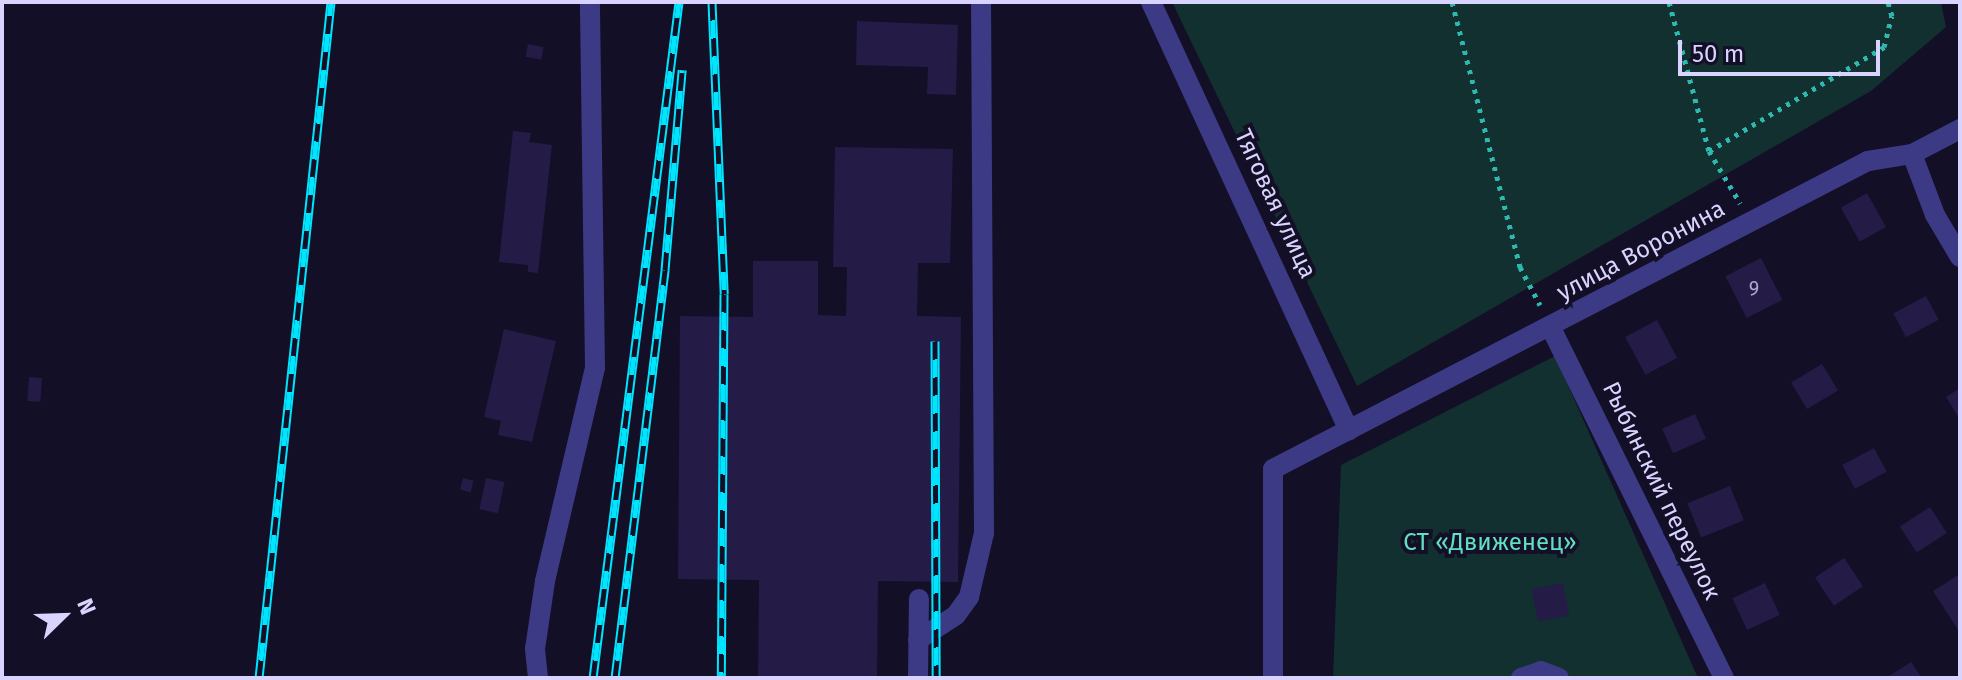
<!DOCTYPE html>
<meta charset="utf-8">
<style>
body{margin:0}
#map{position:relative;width:1962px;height:680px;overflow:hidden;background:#130f26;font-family:"Fira Sans",sans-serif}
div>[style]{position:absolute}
.green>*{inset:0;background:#12302f}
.building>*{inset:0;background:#241b47;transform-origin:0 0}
.path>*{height:5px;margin-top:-2.5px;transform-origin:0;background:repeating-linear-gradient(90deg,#2fb8b0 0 4px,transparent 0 10px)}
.minor>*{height:20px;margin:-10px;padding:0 10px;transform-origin:10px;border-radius:10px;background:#3d3a85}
.rail>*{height:9px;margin-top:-4.5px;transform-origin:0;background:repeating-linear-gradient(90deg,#130f26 0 18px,#00e5ff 0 36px);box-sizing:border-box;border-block:2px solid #00e5ff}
span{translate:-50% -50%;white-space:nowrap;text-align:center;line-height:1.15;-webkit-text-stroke:8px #130f26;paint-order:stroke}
.number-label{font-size:20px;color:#aca6d1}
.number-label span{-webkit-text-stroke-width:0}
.street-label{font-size:24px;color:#d9d4ff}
.park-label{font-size:24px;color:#5fe0c0}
.frame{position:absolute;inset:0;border:4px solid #d9d4ff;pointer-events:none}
.north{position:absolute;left:24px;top:576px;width:80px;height:80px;-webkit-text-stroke:6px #130f26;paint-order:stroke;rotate:67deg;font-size:22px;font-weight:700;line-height:32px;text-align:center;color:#d9d4ff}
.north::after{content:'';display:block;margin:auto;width:28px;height:36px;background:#d9d4ff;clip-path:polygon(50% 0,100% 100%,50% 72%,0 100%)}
.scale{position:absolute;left:1678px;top:40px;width:202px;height:36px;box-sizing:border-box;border:4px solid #d9d4ff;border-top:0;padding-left:10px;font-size:24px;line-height:28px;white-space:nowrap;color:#d9d4ff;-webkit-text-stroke:6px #130f26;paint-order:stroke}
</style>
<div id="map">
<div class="green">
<i style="clip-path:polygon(1172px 2px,1941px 2px,1946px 27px,1871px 91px,1357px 386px)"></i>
<i style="clip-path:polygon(1555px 356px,1698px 678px,1333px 678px,1341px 465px)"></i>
</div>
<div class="building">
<i style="clip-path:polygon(857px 21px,958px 25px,956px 95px,927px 94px,928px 67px,856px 65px)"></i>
<i style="left:528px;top:44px;width:16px;height:13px;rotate:11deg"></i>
<i style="clip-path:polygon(513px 131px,531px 133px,529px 142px,552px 145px,538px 273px,528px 272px,528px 265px,499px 262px)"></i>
<i style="clip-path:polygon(835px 147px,953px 149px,950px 263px,918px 263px,917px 316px,961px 317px,958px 582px,878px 581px,877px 678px,758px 678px,759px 580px,678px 579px,680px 316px,753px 317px,753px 261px,818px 261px,818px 315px,846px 316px,847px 267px,833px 267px)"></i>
<i style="left:1867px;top:193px;width:39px;height:30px;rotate:61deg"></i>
<i style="left:1761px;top:258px;width:47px;height:40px;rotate:63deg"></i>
<i style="left:1926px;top:296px;width:27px;height:37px;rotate:62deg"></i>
<i style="left:1657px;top:320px;width:43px;height:36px;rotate:62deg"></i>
<i style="clip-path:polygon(504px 329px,556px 341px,532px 442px,498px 435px,501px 421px,484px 417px)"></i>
<i style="left:1822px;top:364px;width:31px;height:36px;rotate:59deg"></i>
<i style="left:29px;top:377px;width:13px;height:24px;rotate:4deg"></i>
<i style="clip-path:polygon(1960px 388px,1960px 420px,1946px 397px)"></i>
<i style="left:1695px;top:414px;width:27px;height:36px;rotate:66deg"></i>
<i style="left:1874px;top:448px;width:27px;height:36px;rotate:62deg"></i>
<i style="left:463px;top:478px;width:11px;height:12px;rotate:15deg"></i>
<i style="left:486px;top:478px;width:19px;height:32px;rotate:12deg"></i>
<i style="left:1730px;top:486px;width:37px;height:46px;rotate:68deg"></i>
<i style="left:1930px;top:507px;width:31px;height:36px;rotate:57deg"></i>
<i style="left:1844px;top:558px;width:34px;height:35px;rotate:56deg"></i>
<i style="clip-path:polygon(1960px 574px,1960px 633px,1933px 591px)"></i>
<i style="left:1563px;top:583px;width:33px;height:32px;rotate:79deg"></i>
<i style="left:1765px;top:583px;width:35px;height:36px;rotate:65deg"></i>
<i style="clip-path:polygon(1911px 662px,1922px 678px,1886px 678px)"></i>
</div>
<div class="path">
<i style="left:1452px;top:2px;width:274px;rotate:75.6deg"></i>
<i style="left:1520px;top:267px;width:43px;rotate:62.2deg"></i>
<i style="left:1669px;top:2px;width:154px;rotate:75deg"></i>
<i style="left:1709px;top:151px;width:61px;rotate:59.2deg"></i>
<i style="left:1709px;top:151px;width:204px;rotate:-30.7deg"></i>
<i style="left:1884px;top:47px;width:32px;rotate:-76deg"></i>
<i style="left:1892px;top:16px;width:15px;rotate:-106deg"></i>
</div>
<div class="minor">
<i style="left:1151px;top:2px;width:472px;rotate:65.2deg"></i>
<i style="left:1912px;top:154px;width:65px;rotate:69.3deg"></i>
<i style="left:1935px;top:215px;width:49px;rotate:59.2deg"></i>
<i style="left:1551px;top:328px;width:390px;rotate:63.7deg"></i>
<i style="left:918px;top:640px;width:45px;rotate:-33.3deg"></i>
<i style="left:956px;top:615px;width:22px;rotate:-54deg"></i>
<i style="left:969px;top:597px;width:66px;rotate:-76.8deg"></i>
<i style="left:984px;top:533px;width:531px;rotate:-90.32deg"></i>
<i style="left:538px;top:678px;width:29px;rotate:-96deg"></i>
<i style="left:535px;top:649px;width:69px;rotate:-81.6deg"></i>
<i style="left:545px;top:581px;width:219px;rotate:-76.8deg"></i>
<i style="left:595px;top:368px;width:366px;rotate:-90.8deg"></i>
<i style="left:918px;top:678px;width:79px;rotate:-89.3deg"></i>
<i style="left:1273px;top:678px;width:209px;rotate:-90deg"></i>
<i style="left:1273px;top:469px;width:670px;rotate:-27.37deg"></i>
<i style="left:1868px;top:161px;width:45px;rotate:-9deg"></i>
<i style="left:1912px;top:154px;width:54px;rotate:-27.5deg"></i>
<i style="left:1521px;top:678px;width:21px;rotate:-19deg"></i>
<i style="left:1541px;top:671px;width:19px;rotate:21deg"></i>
</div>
<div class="rail">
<i style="left:712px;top:2px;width:292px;rotate:87.6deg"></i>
<i style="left:724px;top:294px;width:384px;rotate:90.4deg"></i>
<i style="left:935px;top:341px;width:337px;rotate:89.8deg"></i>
<i style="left:259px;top:678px;width:680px;rotate:-83.92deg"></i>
<i style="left:593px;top:678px;width:681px;rotate:-82.75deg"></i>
<i style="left:615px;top:678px;width:411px;rotate:-83deg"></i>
<i style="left:665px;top:270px;width:201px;rotate:-85.1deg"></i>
</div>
<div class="number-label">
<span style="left:1754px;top:288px">9</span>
</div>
<div class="street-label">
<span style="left:1275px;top:204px;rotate:65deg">Тяговая улица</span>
<span style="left:1641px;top:251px;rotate:-28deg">улица Воронина</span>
<span style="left:1661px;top:491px;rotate:64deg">Рыбинский переулок</span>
</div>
<div class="park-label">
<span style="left:1490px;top:543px">СТ «Движенец»</span>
</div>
<div class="frame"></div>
<div class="north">N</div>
<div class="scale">50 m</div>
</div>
